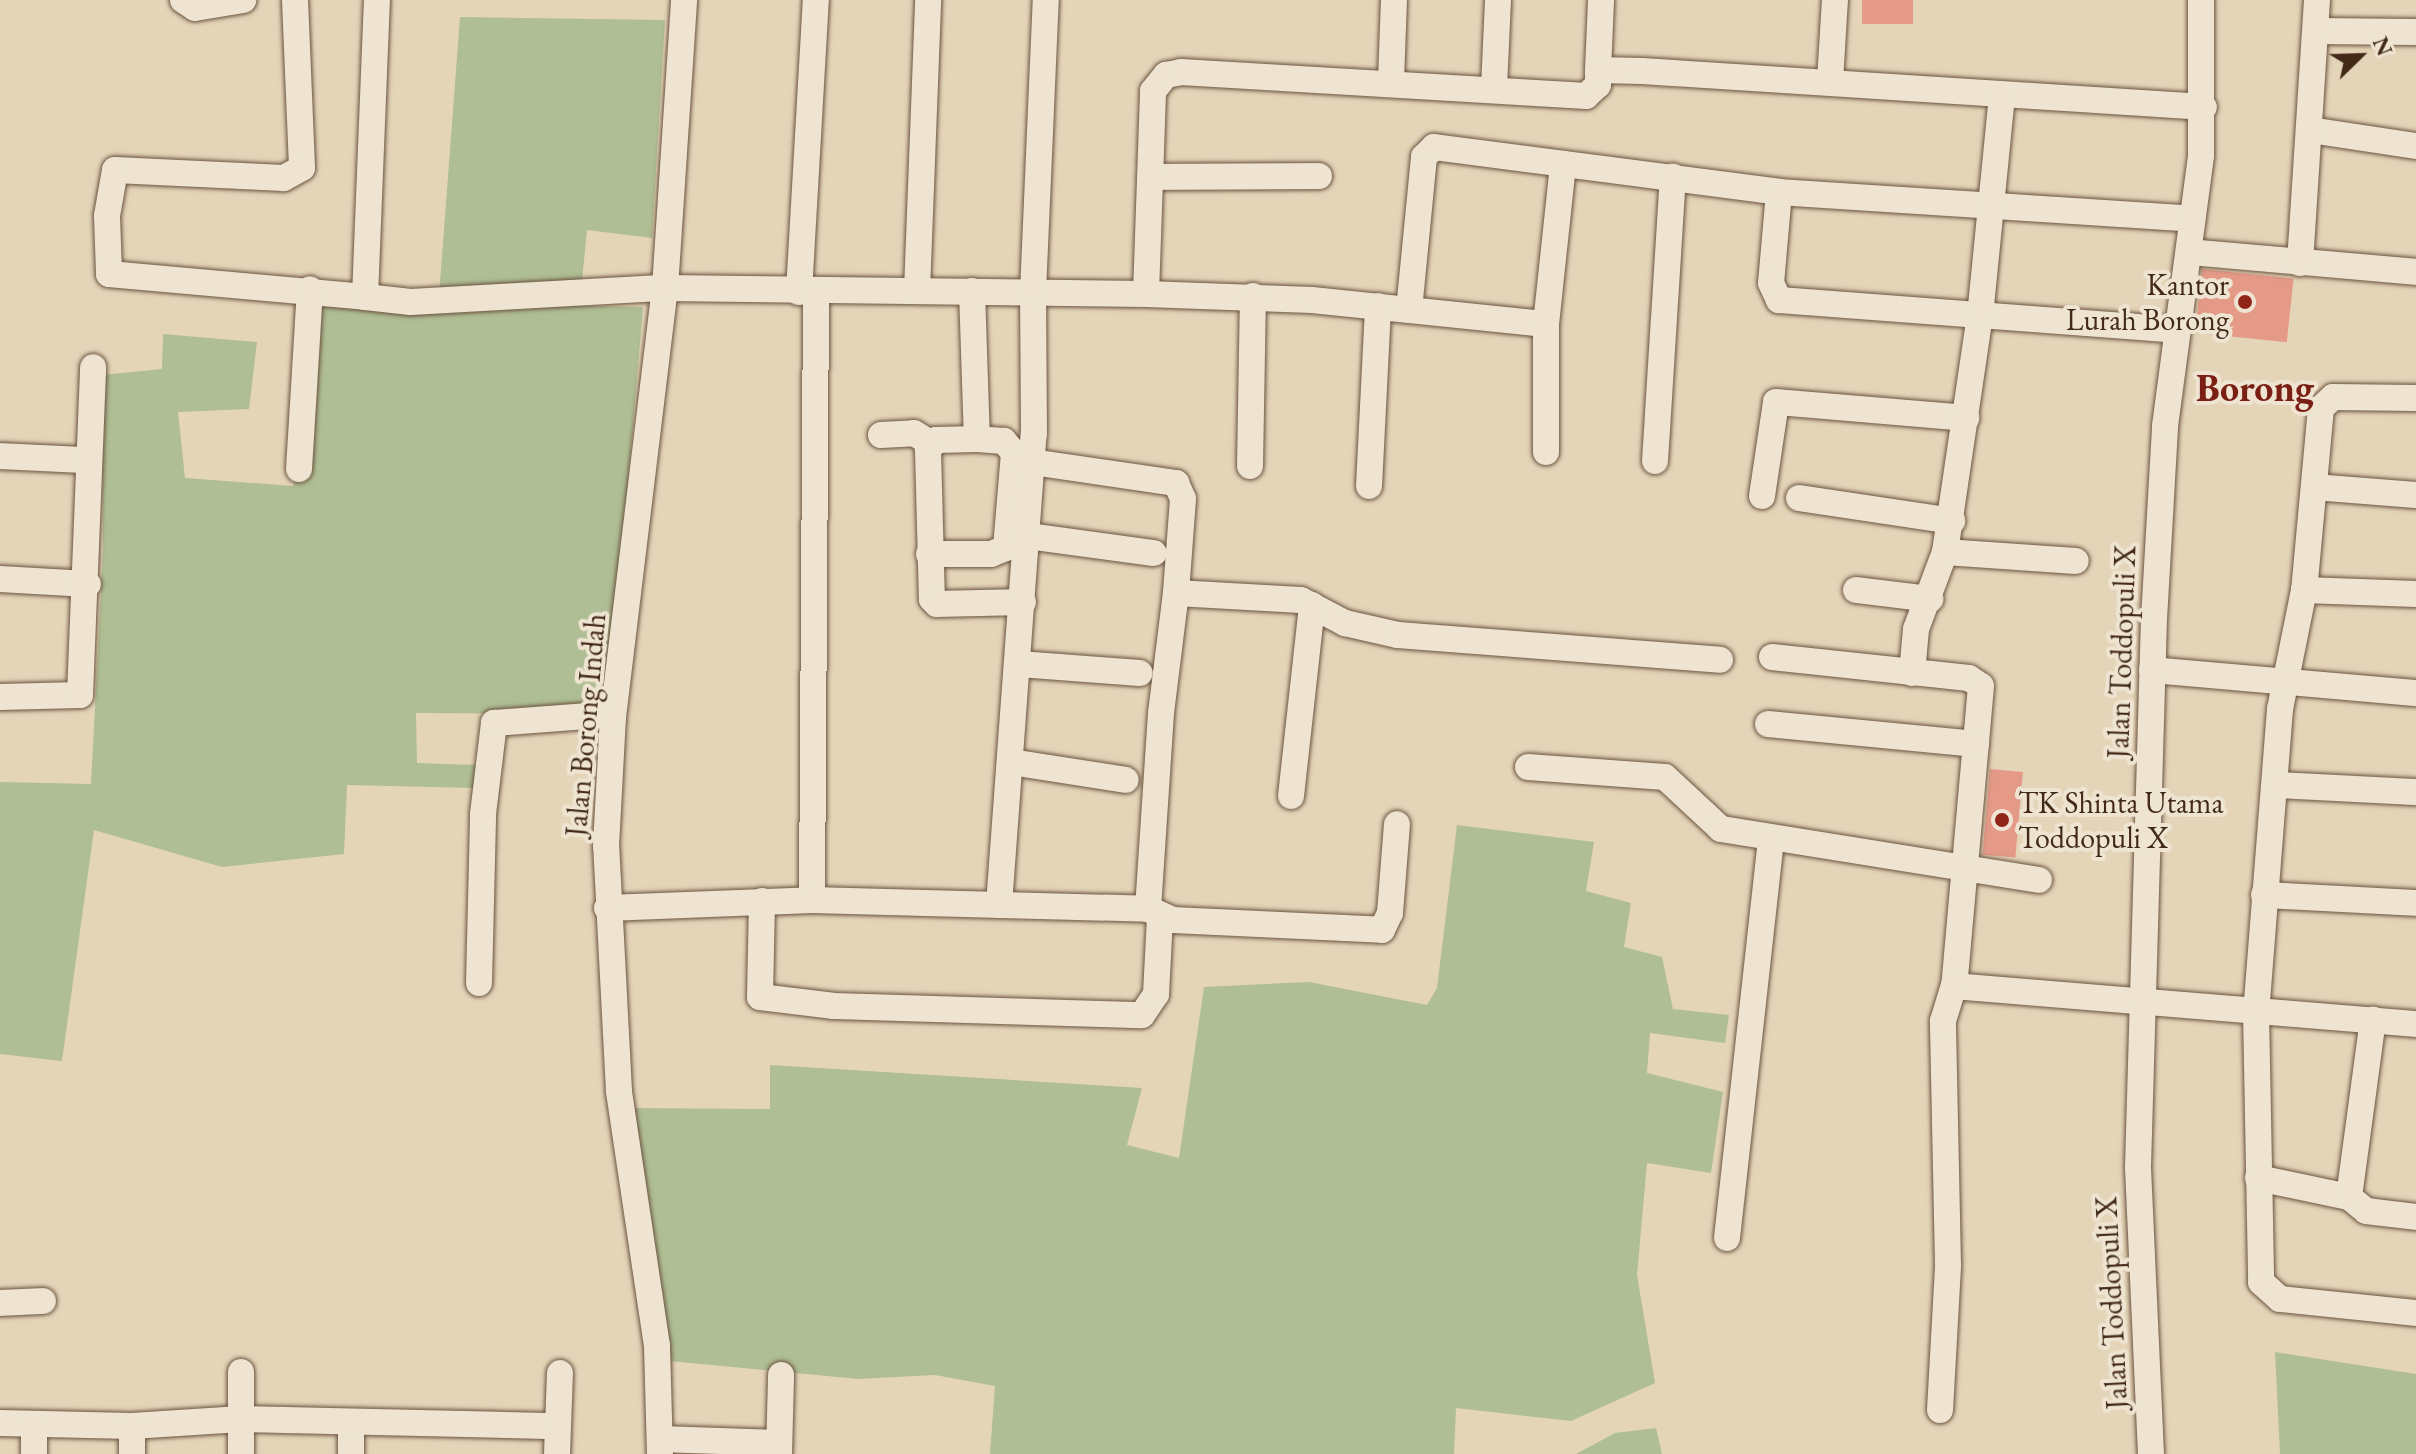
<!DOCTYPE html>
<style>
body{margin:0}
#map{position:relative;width:2416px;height:1454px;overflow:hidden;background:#e5d5b8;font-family:"EB Garamond",serif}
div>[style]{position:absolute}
.green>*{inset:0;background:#afbe94}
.building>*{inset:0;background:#e59a88;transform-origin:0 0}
.roads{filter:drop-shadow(0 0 2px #6b5440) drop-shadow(0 0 2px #6b5440)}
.minor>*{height:26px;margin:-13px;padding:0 13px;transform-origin:13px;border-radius:13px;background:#eee4d1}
.dots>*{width:22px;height:22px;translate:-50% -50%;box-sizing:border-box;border:4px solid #eee4d1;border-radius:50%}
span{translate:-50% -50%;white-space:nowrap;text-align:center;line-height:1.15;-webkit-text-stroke:8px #eee4d1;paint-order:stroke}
.poi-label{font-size:30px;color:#422918}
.right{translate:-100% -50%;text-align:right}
.left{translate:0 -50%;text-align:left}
.street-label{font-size:30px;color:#422918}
.district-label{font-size:38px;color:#7a1f14;font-weight:700}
.north{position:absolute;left:2320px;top:16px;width:80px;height:80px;-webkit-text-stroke:6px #eee4d1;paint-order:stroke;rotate:67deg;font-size:22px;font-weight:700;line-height:32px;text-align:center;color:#422918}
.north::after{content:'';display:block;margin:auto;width:28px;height:36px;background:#422918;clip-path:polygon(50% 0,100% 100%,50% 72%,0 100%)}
</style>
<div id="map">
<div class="green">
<i style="clip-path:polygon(460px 17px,665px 20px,652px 238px,587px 230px,581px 291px,439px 296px)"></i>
<i style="clip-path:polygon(317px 301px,643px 307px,620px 576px,599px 714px,416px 713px,417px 763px,476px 765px,474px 788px,347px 785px,344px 854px,222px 867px,94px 830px,62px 1061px,0 1054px,0 782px,91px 784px,103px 552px,102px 375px,162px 369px,163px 334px,257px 342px,249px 409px,178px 412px,185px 478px,293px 486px)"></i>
<i style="clip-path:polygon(1457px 825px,1594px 842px,1586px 891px,1631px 903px,1624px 947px,1662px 957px,1673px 1009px,1729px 1015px,1725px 1043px,1650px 1033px,1647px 1073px,1723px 1092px,1711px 1173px,1647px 1163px,1637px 1275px,1655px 1383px,1571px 1421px,1456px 1408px,1454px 1454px,990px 1454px,995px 1386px,935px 1375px,858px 1379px,669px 1361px,630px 1108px,770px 1109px,770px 1065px,1142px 1088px,1127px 1145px,1179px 1158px,1204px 987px,1309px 982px,1427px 1005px,1437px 988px)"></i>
<i style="clip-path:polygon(2275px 1352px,2416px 1374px,2416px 1454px,2280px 1454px)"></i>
<i style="clip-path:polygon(1656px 1428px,1662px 1454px,1576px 1454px,1615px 1433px)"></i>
</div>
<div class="building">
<i style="left:1862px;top:0;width:51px;height:24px"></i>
<i style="left:2202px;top:269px;width:92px;height:64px;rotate:6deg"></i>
<i style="left:1990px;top:769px;width:33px;height:86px;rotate:5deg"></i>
</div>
<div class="roads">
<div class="minor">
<i style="left:183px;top:0;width:14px;rotate:34deg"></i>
<i style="left:195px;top:8px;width:49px;rotate:-9.5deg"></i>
<i style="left:295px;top:0;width:168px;rotate:87.6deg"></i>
<i style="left:302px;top:168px;width:21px;rotate:151deg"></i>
<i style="left:284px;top:178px;width:169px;rotate:-177.3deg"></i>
<i style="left:115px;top:170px;width:47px;rotate:99.9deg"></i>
<i style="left:107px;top:216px;width:58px;rotate:88deg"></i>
<i style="left:109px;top:274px;width:257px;rotate:5.1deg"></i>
<i style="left:365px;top:297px;width:297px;rotate:-87.7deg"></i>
<i style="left:2316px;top:31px;width:100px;rotate:0.6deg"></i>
<i style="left:1598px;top:70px;width:70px;rotate:-87.5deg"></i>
<i style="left:1391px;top:81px;width:81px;rotate:-87.9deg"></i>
<i style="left:1830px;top:81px;width:81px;rotate:-86.5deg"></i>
<i style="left:1494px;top:88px;width:88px;rotate:-87.4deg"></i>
<i style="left:2310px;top:130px;width:107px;rotate:8.6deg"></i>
<i style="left:1150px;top:177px;width:169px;rotate:-0.3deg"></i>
<i style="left:1779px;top:192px;width:91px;rotate:95deg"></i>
<i style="left:1771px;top:283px;width:19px;rotate:65deg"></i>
<i style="left:1779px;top:300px;width:399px;rotate:4.3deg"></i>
<i style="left:2189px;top:252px;width:228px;rotate:5deg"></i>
<i style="left:2300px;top:263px;width:264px;rotate:-86.3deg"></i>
<i style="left:917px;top:291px;width:291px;rotate:-87.8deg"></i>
<i style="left:972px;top:291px;width:148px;rotate:88.1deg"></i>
<i style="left:977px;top:439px;width:41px;rotate:178.6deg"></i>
<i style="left:936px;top:440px;width:13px;rotate:129deg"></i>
<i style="left:928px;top:450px;width:149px;rotate:88.5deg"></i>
<i style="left:932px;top:599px;width:7px;rotate:45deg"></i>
<i style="left:937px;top:604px;width:86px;rotate:-1.3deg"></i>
<i style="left:799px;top:292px;width:292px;rotate:-86.7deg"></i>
<i style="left:1146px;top:294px;width:166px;rotate:2.1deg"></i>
<i style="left:1312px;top:300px;width:235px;rotate:5.9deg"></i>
<i style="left:1546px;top:324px;width:161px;rotate:-83.9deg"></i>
<i style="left:365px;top:297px;width:46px;rotate:6.2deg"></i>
<i style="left:411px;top:302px;width:254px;rotate:-3.2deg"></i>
<i style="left:665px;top:288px;width:481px;rotate:0.7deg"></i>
<i style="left:1146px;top:294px;width:203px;rotate:-88deg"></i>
<i style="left:1153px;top:91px;width:21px;rotate:-51deg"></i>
<i style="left:1166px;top:75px;width:15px;rotate:-11deg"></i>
<i style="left:1181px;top:72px;width:406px;rotate:3.4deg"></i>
<i style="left:1586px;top:96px;width:16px;rotate:-43deg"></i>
<i style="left:1598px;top:85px;width:15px;rotate:-90deg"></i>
<i style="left:1598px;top:70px;width:44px;rotate:1.3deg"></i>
<i style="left:1642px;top:71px;width:563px;rotate:3.67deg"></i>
<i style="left:1409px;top:310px;width:154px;rotate:-84.4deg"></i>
<i style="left:1424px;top:157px;width:14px;rotate:-45deg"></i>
<i style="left:1434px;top:147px;width:348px;rotate:7.4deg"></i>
<i style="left:1779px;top:192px;width:414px;rotate:3.7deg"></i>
<i style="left:1546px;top:324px;width:128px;rotate:90deg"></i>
<i style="left:2416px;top:398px;width:83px;rotate:-179.3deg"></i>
<i style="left:2333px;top:397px;width:16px;rotate:137deg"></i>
<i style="left:2321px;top:408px;width:183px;rotate:95.3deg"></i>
<i style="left:2304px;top:590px;width:121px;rotate:101.4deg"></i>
<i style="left:2280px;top:709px;width:304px;rotate:94.5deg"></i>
<i style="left:2256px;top:1012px;width:270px;rotate:88.9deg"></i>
<i style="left:2261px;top:1282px;width:25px;rotate:42deg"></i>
<i style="left:2280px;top:1299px;width:137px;rotate:5.9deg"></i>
<i style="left:881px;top:435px;width:33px;rotate:-3deg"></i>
<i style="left:914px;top:433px;width:19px;rotate:32deg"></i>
<i style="left:0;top:456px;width:86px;rotate:2.7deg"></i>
<i style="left:1655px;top:461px;width:285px;rotate:-86.4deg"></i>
<i style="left:1032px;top:462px;width:146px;rotate:8.3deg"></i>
<i style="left:1176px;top:483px;width:17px;rotate:66deg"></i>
<i style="left:1183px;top:499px;width:94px;rotate:94.3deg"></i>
<i style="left:1176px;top:593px;width:125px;rotate:3.2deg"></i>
<i style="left:1301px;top:600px;width:50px;rotate:27.6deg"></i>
<i style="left:1345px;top:623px;width:54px;rotate:12.8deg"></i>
<i style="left:1398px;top:635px;width:323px;rotate:4.4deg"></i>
<i style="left:1250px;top:466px;width:170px;rotate:-89deg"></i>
<i style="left:299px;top:469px;width:180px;rotate:-86.5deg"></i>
<i style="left:1369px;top:486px;width:180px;rotate:-87.1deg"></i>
<i style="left:2314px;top:487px;width:102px;rotate:4.5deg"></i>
<i style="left:1762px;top:496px;width:95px;rotate:-81.5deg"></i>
<i style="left:1776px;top:402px;width:191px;rotate:4.8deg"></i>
<i style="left:1799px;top:498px;width:155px;rotate:8.5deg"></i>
<i style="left:1028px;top:536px;width:127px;rotate:7.7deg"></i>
<i style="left:1945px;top:552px;width:239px;rotate:-81.6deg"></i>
<i style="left:1980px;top:316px;width:222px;rotate:-84.3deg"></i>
<i style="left:929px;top:554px;width:62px"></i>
<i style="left:991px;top:554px;width:16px;rotate:-22deg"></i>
<i style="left:1006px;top:548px;width:95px;rotate:-85.2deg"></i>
<i style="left:1014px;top:453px;width:16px;rotate:-130deg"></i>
<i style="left:1004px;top:441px;width:27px;rotate:-176deg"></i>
<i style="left:0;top:579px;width:88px;rotate:3.3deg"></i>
<i style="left:1856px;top:590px;width:75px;rotate:6.9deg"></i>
<i style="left:2304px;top:590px;width:112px;rotate:2deg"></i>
<i style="left:1772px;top:657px;width:198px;rotate:6.1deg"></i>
<i style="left:1969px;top:678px;width:14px;rotate:34deg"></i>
<i style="left:1981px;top:686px;width:301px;rotate:95.1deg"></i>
<i style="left:1954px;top:986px;width:464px;rotate:4.7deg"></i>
<i style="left:1019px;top:664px;width:121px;rotate:4.3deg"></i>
<i style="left:2152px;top:670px;width:265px;rotate:5deg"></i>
<i style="left:1912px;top:673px;width:44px;rotate:-84.8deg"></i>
<i style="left:1916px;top:629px;width:82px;rotate:-69.4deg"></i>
<i style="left:1945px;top:552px;width:131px;rotate:3.9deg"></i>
<i style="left:0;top:697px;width:80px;rotate:-1.4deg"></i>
<i style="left:80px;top:695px;width:328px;rotate:-87.7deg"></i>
<i style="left:1768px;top:724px;width:209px;rotate:5.5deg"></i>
<i style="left:1011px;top:762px;width:116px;rotate:8.9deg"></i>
<i style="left:1528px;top:767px;width:137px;rotate:4.2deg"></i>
<i style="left:1665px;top:777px;width:76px;rotate:42.9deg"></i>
<i style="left:1721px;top:829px;width:322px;rotate:9.1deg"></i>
<i style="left:2276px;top:785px;width:140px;rotate:2.9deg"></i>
<i style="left:1291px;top:796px;width:192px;rotate:-83.7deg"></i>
<i style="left:2264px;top:895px;width:152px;rotate:3deg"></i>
<i style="left:812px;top:900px;width:608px;rotate:-89.62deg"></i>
<i style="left:762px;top:901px;width:96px;rotate:91.2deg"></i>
<i style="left:760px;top:997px;width:75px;rotate:6.9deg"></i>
<i style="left:834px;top:1006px;width:308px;rotate:1.7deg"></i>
<i style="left:1142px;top:1015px;width:25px;rotate:-56deg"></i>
<i style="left:1156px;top:994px;width:76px;rotate:-87deg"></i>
<i style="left:999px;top:905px;width:472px;rotate:-85.8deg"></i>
<i style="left:1034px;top:434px;width:142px;rotate:-90.4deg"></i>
<i style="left:1033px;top:292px;width:292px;rotate:-87.5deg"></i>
<i style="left:607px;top:908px;width:205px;rotate:-2.2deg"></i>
<i style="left:812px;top:900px;width:336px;rotate:1.5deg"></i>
<i style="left:1148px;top:909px;width:196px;rotate:-86.2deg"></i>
<i style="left:1161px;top:713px;width:121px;rotate:-82.9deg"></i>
<i style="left:1148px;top:909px;width:27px;rotate:24deg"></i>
<i style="left:1173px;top:920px;width:209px;rotate:2.7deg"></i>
<i style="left:1382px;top:930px;width:19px;rotate:-65deg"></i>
<i style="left:1390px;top:913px;width:89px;rotate:-85.5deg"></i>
<i style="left:479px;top:983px;width:169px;rotate:-88.6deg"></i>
<i style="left:483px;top:814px;width:92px;rotate:-83.1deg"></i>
<i style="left:494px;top:723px;width:119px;rotate:-4.3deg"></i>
<i style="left:2258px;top:1178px;width:93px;rotate:11.8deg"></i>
<i style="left:2349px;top:1197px;width:179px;rotate:-82.3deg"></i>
<i style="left:2349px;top:1197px;width:22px;rotate:39deg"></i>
<i style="left:2366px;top:1211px;width:50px;rotate:6.8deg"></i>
<i style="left:1727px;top:1238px;width:401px;rotate:-83.7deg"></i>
<i style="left:0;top:1303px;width:43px;rotate:-2.7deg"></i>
<i style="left:1940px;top:1410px;width:145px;rotate:-86.8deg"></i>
<i style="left:1948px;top:1265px;width:244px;rotate:-91.2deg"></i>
<i style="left:1943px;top:1021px;width:37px;rotate:-73deg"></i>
<i style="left:351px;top:1422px;width:32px;rotate:90deg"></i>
<i style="left:0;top:1423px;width:132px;rotate:1.3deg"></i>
<i style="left:132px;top:1426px;width:109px;rotate:-3.7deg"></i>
<i style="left:241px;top:1419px;width:316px;rotate:1.3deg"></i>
<i style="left:34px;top:1424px;width:30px;rotate:90deg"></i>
<i style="left:132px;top:1426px;width:28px;rotate:90deg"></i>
<i style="left:661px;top:1439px;width:118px;rotate:1.9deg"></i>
<i style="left:241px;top:1454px;width:82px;rotate:-90deg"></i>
<i style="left:557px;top:1454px;width:81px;rotate:-87.9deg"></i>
<i style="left:660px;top:1454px;width:108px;rotate:-91.6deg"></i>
<i style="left:657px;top:1346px;width:258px;rotate:-98.5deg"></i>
<i style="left:619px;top:1091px;width:245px;rotate:-93deg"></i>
<i style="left:606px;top:846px;width:129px;rotate:-86.9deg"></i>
<i style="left:613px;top:717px;width:432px;rotate:-83.1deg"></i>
<i style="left:665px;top:288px;width:289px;rotate:-86.2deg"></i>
<i style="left:779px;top:1454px;width:79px;rotate:-88.5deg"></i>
<i style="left:2151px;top:1454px;width:287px;rotate:-92.6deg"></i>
<i style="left:2138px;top:1167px;width:548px;rotate:-88.33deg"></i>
<i style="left:2154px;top:619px;width:193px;rotate:-86.7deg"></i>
<i style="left:2165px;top:426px;width:273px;rotate:-82.4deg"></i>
<i style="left:2201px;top:155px;width:155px;rotate:-90deg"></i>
</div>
</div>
<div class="dots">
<i style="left:2245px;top:302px;background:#8f2418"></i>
<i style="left:2002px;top:820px;background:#8f2418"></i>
</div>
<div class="poi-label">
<span class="right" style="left:2229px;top:302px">Kantor<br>Lurah Borong</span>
<span class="left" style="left:2018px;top:820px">TK Shinta Utama<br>Toddopuli X</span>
</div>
<div class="street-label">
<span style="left:2122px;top:652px;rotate:-88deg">Jalan Toddopuli X</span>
<span style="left:586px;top:725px;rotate:-85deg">Jalan Borong Indah</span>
<span style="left:2112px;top:1303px;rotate:-93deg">Jalan Toddopuli X</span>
</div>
<div class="district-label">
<span style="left:2255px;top:388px">Borong</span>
</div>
<div class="north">N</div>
</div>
